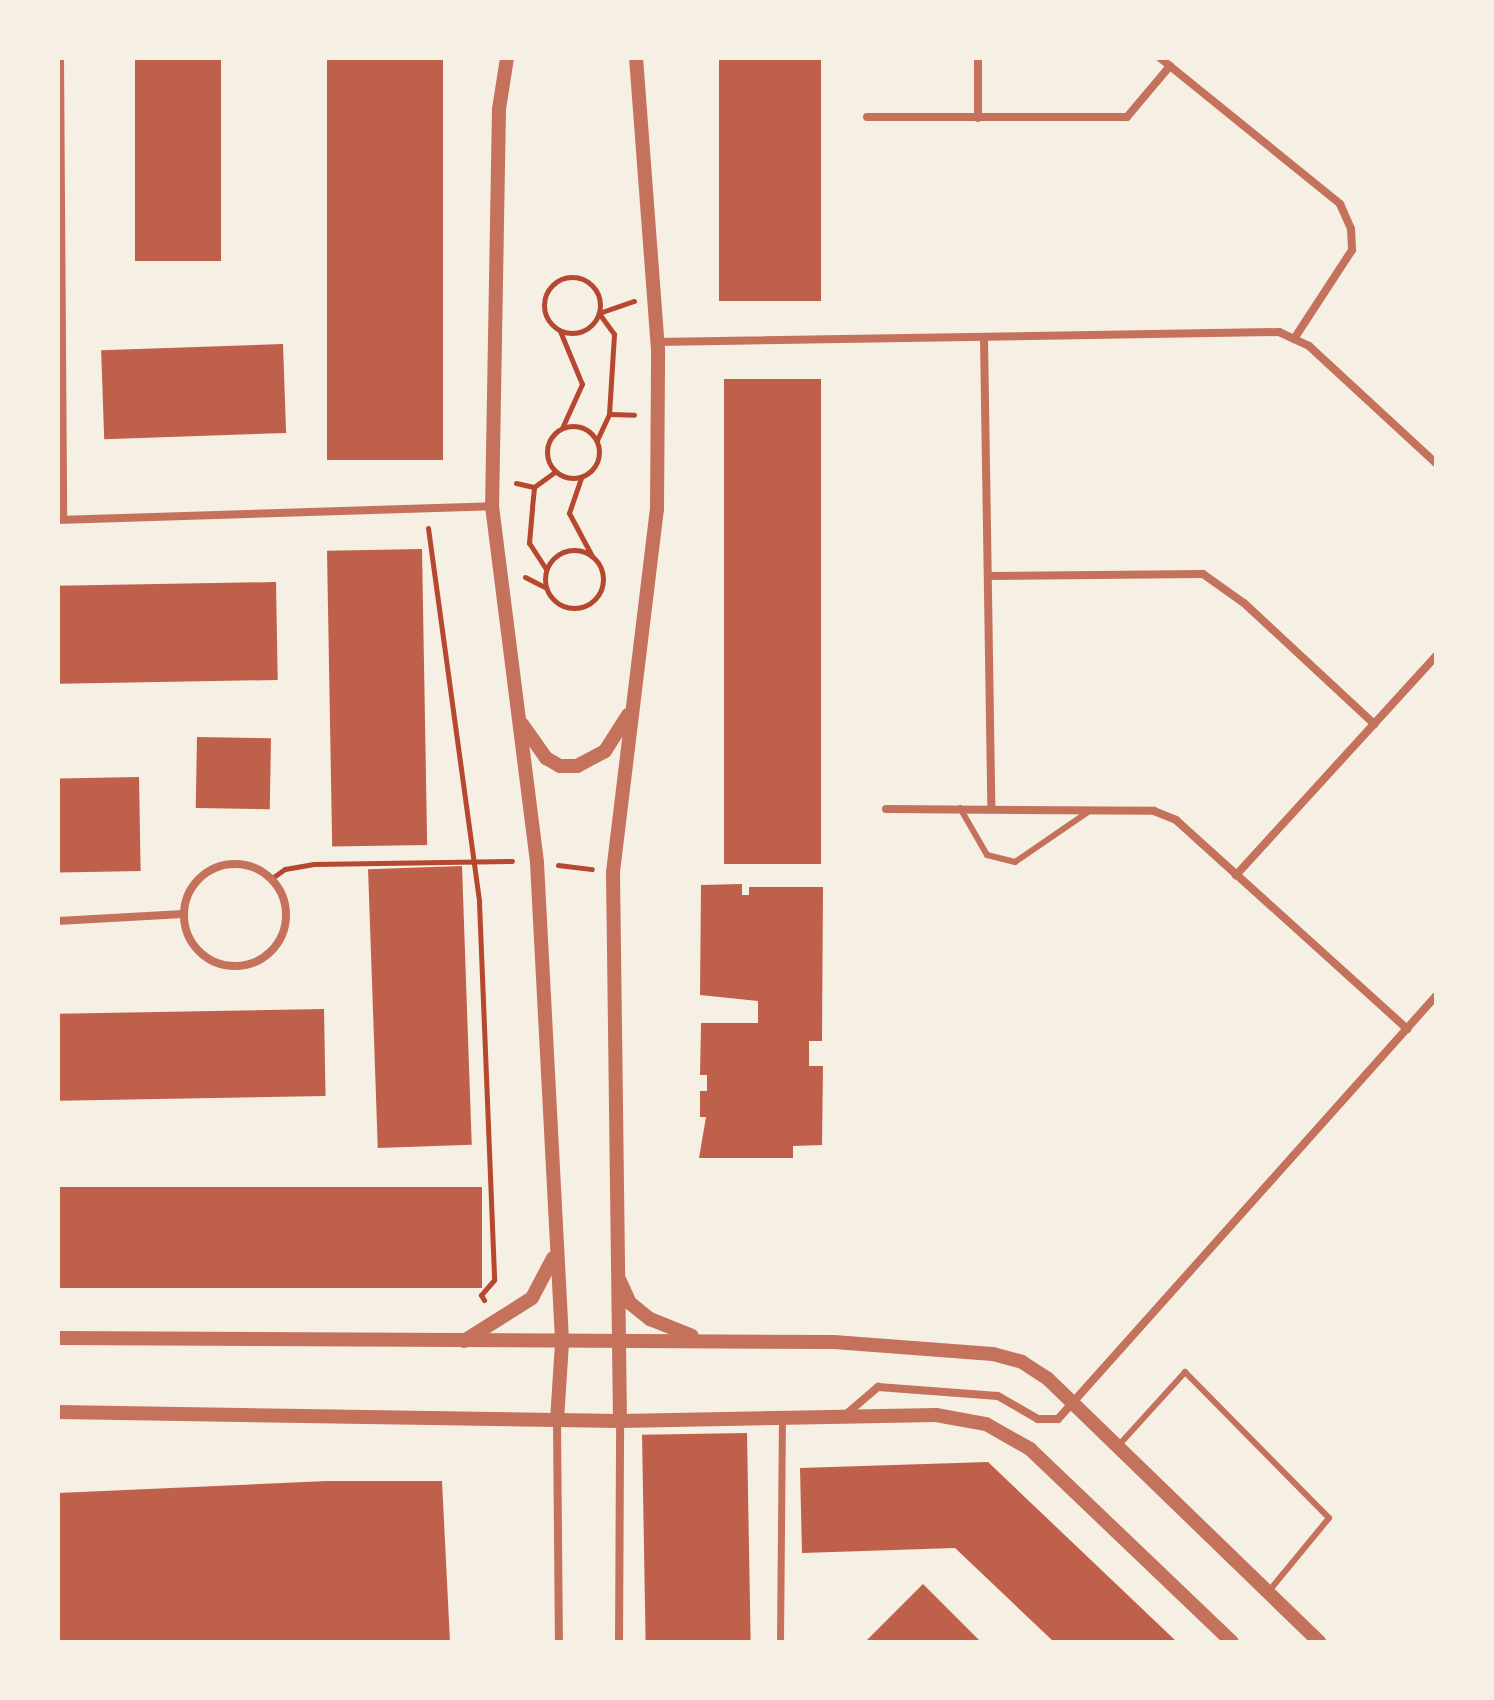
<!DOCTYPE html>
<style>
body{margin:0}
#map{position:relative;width:1494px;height:1700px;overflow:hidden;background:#f6efe4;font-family:Karla,sans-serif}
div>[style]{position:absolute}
.building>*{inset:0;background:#bf614a;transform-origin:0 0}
.path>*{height:5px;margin:-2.5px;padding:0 2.5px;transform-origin:2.5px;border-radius:2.5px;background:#b5482f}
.path>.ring{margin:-2.5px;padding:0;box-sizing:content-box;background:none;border:5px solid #b5482f;border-radius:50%}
.service>*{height:6px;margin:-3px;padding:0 3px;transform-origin:3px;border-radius:3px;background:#c5725c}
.pedestrian>*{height:7px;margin:-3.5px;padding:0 3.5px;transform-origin:3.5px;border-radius:3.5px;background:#c5725c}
.minor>*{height:8px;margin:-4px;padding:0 4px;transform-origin:4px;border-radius:4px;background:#c5725c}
.minor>.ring{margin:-4px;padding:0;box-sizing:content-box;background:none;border:8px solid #c5725c;border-radius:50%}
.tertiary>*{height:14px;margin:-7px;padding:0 7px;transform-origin:7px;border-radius:7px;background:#c5725c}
span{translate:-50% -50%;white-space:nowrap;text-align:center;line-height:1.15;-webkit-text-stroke:7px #f6efe4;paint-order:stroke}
.frame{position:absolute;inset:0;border:60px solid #f6efe4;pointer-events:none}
</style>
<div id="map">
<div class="building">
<i style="left:135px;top:58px;width:86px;height:203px"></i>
<i style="left:327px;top:58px;width:116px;height:402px"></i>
<i style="left:719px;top:58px;width:102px;height:243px"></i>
<i style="left:283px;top:344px;width:89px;height:182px;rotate:88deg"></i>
<i style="left:724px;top:379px;width:97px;height:485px"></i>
<i style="left:422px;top:549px;width:296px;height:95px;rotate:89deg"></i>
<i style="left:276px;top:582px;width:98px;height:218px;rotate:89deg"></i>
<i style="left:197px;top:737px;width:74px;height:71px;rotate:1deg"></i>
<i style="left:139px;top:777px;width:94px;height:81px;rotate:89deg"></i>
<i style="left:462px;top:866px;width:279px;height:94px;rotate:88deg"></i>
<i style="clip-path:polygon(742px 884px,742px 895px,749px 895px,749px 887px,823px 887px,822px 1041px,809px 1041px,809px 1066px,823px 1066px,822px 1145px,793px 1146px,793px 1158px,699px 1158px,706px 1117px,700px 1117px,700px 1091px,707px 1091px,707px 1075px,700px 1075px,701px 1023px,758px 1023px,758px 1001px,700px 995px,701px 885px)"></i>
<i style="left:324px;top:1009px;width:87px;height:266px;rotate:89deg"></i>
<i style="left:58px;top:1187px;width:424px;height:101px"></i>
<i style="left:747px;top:1433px;width:209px;height:105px;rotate:89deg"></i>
<i style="clip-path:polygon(988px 1462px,1177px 1642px,1054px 1642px,955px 1548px,802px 1553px,800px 1468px)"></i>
<i style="clip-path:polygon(327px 1481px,442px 1481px,450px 1642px,58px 1642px,58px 1493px)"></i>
<i style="clip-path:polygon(923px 1584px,981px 1642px,865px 1642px)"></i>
</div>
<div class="path">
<i class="ring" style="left:544px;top:277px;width:51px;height:51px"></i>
<i style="left:560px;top:331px;width:57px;rotate:67.5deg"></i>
<i style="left:582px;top:384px;width:48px;rotate:114.4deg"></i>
<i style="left:609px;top:414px;width:80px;rotate:-86.4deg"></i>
<i style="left:614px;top:334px;width:26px;rotate:-126deg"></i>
<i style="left:599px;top:313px;width:37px;rotate:-19deg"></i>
<i class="ring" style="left:547px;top:426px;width:47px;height:47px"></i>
<i style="left:597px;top:440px;width:29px;rotate:-65deg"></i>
<i style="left:609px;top:414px;width:25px;rotate:2deg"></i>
<i style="left:581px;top:478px;width:37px;rotate:109deg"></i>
<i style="left:569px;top:513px;width:49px;rotate:61.9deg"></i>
<i style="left:516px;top:483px;width:18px;rotate:13deg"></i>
<i style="left:428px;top:528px;width:377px;rotate:82.2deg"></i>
<i style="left:479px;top:902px;width:378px;rotate:87.7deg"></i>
<i style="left:494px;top:1280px;width:20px;rotate:131deg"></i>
<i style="left:481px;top:1295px;width:6px;rotate:59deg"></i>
<i class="ring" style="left:545px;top:550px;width:53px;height:53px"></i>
<i style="left:546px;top:569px;width:31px;rotate:-123deg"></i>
<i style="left:529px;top:543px;width:36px;rotate:-85deg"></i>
<i style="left:532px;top:507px;width:20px;rotate:-84deg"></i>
<i style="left:534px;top:487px;width:26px;rotate:-36deg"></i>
<i style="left:525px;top:577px;width:22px;rotate:27deg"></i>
<i style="left:558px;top:865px;width:34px;rotate:7deg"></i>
<i style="left:272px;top:878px;width:16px;rotate:-35deg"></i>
<i style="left:285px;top:869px;width:29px;rotate:-10deg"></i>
<i style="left:314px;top:864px;width:198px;rotate:-0.9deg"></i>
</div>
<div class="service">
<i style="left:960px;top:808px;width:54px;rotate:60.1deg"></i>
<i style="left:987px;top:855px;width:29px;rotate:14deg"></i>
<i style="left:1015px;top:862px;width:88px;rotate:-34.4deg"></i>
<i style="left:1118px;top:1446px;width:100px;rotate:-47.8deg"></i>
<i style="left:1185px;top:1372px;width:205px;rotate:45.4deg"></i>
<i style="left:1329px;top:1518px;width:94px;rotate:129.4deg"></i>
</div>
<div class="pedestrian">
<i style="left:780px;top:1642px;width:224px;rotate:-89.5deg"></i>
</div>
<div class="minor">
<i style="left:60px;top:58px;width:461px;rotate:89.6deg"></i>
<i style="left:1160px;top:58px;width:232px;rotate:39deg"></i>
<i style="left:1340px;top:204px;width:27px;rotate:66deg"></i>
<i style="left:1351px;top:229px;width:21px;rotate:87deg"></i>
<i style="left:1352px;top:250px;width:106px;rotate:123.1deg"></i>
<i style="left:867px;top:117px;width:260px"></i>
<i style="left:1127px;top:117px;width:67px;rotate:-49.9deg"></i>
<i style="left:978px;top:118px;width:60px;rotate:-90deg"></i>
<i style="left:984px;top:338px;width:470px;rotate:89.1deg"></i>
<i style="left:657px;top:342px;width:622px;rotate:-0.92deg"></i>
<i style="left:1279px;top:332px;width:33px;rotate:25deg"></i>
<i style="left:1309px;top:346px;width:173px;rotate:42.7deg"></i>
<i style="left:58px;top:520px;width:434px;rotate:-1.8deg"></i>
<i style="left:988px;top:576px;width:215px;rotate:-0.5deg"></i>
<i style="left:1203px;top:574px;width:50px;rotate:35.3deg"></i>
<i style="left:1244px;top:603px;width:178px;rotate:42.9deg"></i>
<i style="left:1374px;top:724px;width:205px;rotate:132.4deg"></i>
<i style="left:1374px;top:724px;width:92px;rotate:-47.6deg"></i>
<i style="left:886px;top:809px;width:268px;rotate:0.4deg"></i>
<i style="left:1154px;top:811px;width:24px;rotate:22deg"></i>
<i style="left:1176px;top:820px;width:312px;rotate:42.1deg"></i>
<i class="ring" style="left:184px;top:864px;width:94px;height:94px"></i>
<i style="left:58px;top:921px;width:125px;rotate:-3.2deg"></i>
<i style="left:844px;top:1416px;width:45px;rotate:-40.5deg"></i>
<i style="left:878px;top:1387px;width:120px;rotate:4.3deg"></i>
<i style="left:998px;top:1396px;width:46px;rotate:29.9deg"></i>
<i style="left:1038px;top:1419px;width:20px"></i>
<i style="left:1058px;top:1419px;width:567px;rotate:-48.22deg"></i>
<i style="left:557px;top:1421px;width:221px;rotate:89.5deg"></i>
<i style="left:619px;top:1642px;width:221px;rotate:-89.7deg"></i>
</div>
<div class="tertiary">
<i style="left:507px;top:58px;width:52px;rotate:98.9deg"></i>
<i style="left:499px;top:109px;width:397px;rotate:91deg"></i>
<i style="left:492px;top:506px;width:360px;rotate:82.8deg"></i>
<i style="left:537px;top:863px;width:481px;rotate:87deg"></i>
<i style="left:562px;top:1343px;width:78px;rotate:93.7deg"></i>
<i style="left:522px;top:724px;width:42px;rotate:54.8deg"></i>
<i style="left:546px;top:758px;width:16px;rotate:30deg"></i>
<i style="left:560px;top:766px;width:17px"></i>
<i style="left:577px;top:766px;width:32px;rotate:-28deg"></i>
<i style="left:605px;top:751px;width:43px;rotate:-57.4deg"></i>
<i style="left:620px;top:1281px;width:24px;rotate:66deg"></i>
<i style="left:630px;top:1303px;width:26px;rotate:39deg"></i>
<i style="left:650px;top:1319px;width:45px;rotate:22deg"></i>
<i style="left:58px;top:1338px;width:776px;rotate:0.3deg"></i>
<i style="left:834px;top:1342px;width:159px;rotate:4.3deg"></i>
<i style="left:993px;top:1354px;width:30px;rotate:15deg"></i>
<i style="left:1022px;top:1362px;width:31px;rotate:33deg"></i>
<i style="left:1048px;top:1379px;width:378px;rotate:44.1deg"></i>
<i style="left:464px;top:1341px;width:80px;rotate:-32.3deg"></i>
<i style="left:532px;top:1298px;width:45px;rotate:-62.3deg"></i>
<i style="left:58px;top:1412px;width:562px;rotate:0.92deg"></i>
<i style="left:620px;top:1421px;width:316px;rotate:-1.1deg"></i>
<i style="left:936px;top:1415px;width:51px;rotate:10.2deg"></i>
<i style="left:986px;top:1424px;width:51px;rotate:29.6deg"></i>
<i style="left:1030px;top:1449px;width:279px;rotate:43.7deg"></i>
<i style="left:620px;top:1421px;width:549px;rotate:-90.73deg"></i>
<i style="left:613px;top:872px;width:365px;rotate:-83.1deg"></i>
<i style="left:657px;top:510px;width:160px;rotate:-89.6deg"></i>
<i style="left:658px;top:350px;width:293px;rotate:-94.3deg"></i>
</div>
<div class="frame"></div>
</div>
